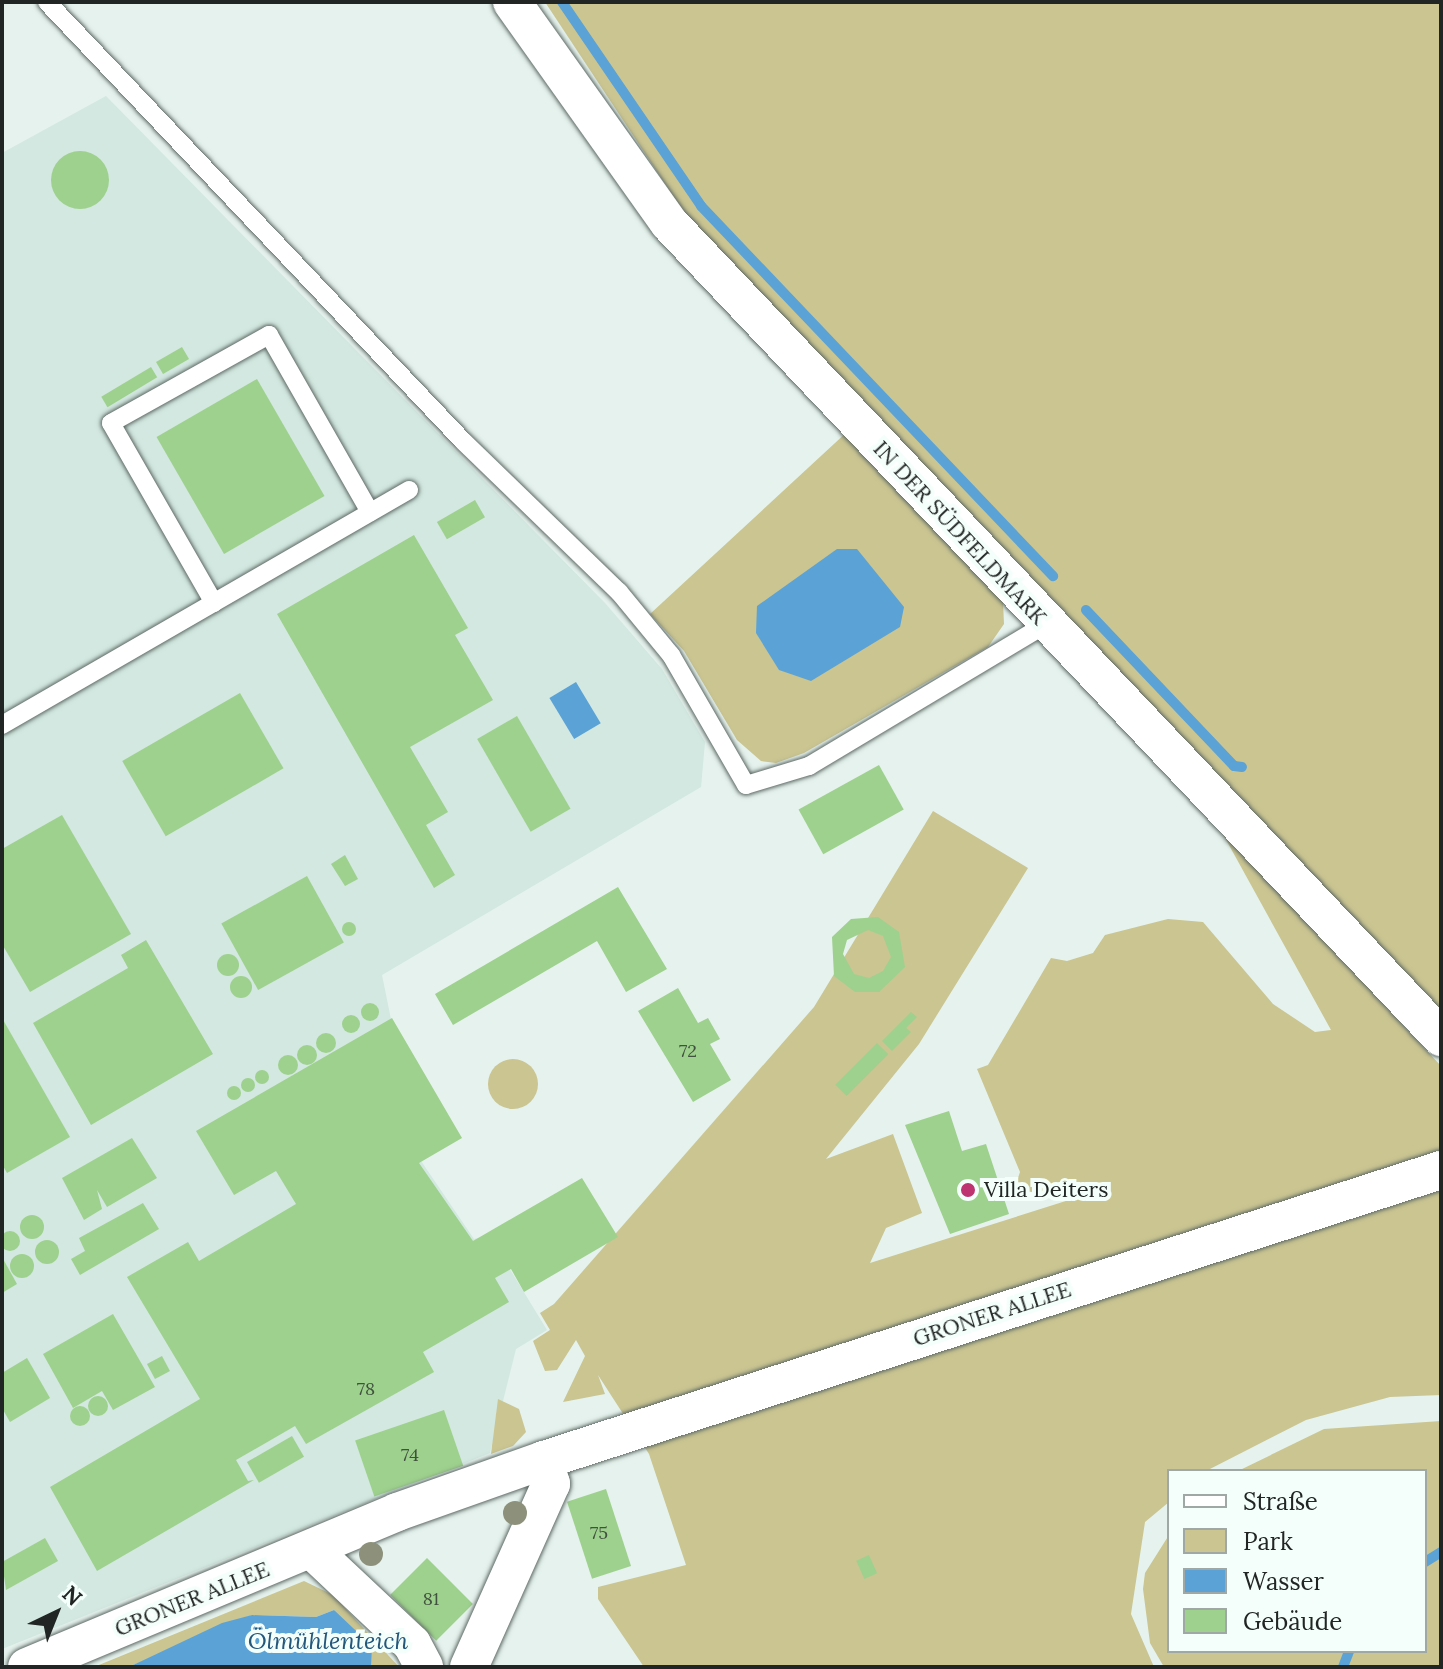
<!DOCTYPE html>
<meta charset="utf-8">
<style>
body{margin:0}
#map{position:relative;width:1443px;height:1669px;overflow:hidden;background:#e5f2ed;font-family:Lora,serif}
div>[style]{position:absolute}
.built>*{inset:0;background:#d2e8e0}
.green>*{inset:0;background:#cac591}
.round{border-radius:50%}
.water>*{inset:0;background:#5ba2d6;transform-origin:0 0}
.stream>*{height:10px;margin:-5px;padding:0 5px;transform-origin:5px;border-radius:5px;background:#5ba2d6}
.building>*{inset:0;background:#9ed18d;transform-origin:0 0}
.roads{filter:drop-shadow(0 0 2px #5e6965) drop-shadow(0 0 2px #5e6965)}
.service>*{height:18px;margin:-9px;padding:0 9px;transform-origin:9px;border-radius:9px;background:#fff}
.minor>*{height:38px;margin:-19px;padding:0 19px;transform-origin:19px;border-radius:19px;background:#fff}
.trees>*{width:24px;height:24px;margin:-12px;border-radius:50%;background:#8d917b}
.dots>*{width:22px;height:22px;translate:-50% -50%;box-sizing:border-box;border:4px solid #f4fffb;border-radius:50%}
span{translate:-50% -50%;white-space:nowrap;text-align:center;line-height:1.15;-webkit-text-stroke:8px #f4fffb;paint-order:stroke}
.number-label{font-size:18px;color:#40513e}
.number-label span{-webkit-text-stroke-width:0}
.street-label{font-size:22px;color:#212624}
.poi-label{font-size:22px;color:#212624}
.left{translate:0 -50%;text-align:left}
.water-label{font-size:24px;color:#24577c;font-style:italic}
.frame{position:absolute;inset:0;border:4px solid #212624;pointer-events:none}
.legend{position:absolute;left:1167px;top:1469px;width:260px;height:184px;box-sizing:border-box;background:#f4fffb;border:2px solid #a0a8a5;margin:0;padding:10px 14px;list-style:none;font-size:24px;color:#212624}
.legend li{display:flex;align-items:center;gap:16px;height:40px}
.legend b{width:40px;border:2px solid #a0a8a5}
.north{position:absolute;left:16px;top:1573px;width:80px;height:80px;-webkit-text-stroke:6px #f4fffb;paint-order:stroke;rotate:43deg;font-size:22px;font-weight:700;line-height:32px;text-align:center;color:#212624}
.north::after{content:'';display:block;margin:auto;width:28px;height:36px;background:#212624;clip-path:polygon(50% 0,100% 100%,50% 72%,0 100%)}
</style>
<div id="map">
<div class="built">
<i style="clip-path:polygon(106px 96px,605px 603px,662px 669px,705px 742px,701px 787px,382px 975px,419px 1158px,474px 1239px,489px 1235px,547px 1330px,516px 1349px,490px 1453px,2px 1649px,2px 153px)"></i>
</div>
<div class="green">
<i style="clip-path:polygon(545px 2px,1441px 2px,1441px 1019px,683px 211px)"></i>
<i style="clip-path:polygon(848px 431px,1003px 602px,1004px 624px,988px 647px,804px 753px,776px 763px,761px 761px,737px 740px,684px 651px,650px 614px)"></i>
<i style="clip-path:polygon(933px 811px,1028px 868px,919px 1044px,826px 1159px,893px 1134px,922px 1213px,886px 1228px,870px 1263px,1069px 1200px,1027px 1191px,1017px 1181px,1020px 1172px,977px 1069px,988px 1065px,1051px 958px,1067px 961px,1093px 953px,1105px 935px,1168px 919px,1203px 922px,1273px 1004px,1315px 1032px,1331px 1030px,1219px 827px,1441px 1066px,1441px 1395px,1390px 1397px,1306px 1420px,1206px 1471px,1169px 1471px,1169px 1502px,1145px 1522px,1131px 1614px,1154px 1667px,644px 1667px,598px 1599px,598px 1587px,686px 1565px,649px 1454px,598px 1375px,605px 1394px,563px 1402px,585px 1356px,576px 1340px,557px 1370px,545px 1371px,533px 1341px,550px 1330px,540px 1313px,554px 1304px,814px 1007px)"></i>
<i class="round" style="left:488px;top:1059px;width:50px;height:50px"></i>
<i style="clip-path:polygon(498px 1399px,519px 1409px,526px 1432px,513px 1446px,491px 1454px)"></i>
<i style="clip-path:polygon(1441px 1421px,1441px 1667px,1164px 1667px,1150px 1643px,1143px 1589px,1145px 1573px,1169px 1535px,1169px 1651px,1425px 1651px,1425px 1471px,1238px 1471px,1324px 1429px)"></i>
<i style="clip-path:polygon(304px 1581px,333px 1595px,399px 1667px,371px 1667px,334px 1610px,316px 1617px,252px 1615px,129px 1667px,94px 1667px)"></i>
</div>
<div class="water">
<i style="clip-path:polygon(837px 549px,857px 549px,904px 607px,900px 627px,811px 681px,779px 670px,756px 633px,757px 606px)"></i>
<i style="left:576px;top:682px;width:48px;height:31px;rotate:59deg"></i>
<i style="clip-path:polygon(334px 1610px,372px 1646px,371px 1667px,129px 1667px,222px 1623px,252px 1615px,316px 1617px)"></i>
</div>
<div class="stream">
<i style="left:562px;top:2px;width:247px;rotate:55.7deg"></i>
<i style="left:701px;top:206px;width:511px;rotate:46.43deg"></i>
<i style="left:1086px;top:610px;width:215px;rotate:46.5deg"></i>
<i style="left:1234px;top:766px;width:8px;rotate:7deg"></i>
<i style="left:1425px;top:1562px;width:19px;rotate:-32deg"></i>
<i style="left:1343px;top:1667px;width:17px;rotate:-69deg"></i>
</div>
<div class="building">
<i class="round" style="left:51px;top:151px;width:58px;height:58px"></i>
<i style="left:182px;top:347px;width:14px;height:30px;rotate:60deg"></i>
<i style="left:151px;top:367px;width:12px;height:58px;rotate:59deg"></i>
<i style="left:257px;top:379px;width:135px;height:116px;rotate:60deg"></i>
<i style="left:475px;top:500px;width:20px;height:44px;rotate:60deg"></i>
<i style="clip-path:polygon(414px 535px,468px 628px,455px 635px,493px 700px,410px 747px,448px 812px,426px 825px,455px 875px,434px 888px,277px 614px)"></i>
<i style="left:240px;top:693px;width:87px;height:136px;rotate:60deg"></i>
<i style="left:517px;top:716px;width:107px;height:46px;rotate:60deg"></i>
<i style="left:879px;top:765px;width:51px;height:92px;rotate:61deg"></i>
<i style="clip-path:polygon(62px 815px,131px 934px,30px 992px,2px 944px,2px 849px)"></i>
<i style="clip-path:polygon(345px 855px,358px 879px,345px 886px,331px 864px)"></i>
<i style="left:307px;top:876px;width:76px;height:98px;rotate:61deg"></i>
<i style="clip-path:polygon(618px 887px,667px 969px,626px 992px,597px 941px,453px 1025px,435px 994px)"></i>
<i style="clip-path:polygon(evenodd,878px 917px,899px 932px,905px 967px,879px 992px,855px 992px,834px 976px,832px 937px,851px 919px,878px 917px,868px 930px,883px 936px,891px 957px,883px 971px,869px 978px,854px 974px,843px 954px,847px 940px,868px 930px)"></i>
<i class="round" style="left:342px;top:922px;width:14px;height:14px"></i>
<i style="clip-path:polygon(146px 940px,213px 1054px,91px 1125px,33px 1023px,128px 968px,121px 955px)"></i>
<i class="round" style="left:217px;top:954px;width:22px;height:22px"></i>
<i class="round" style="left:230px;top:976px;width:22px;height:22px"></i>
<i style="clip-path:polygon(678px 988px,698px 1023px,708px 1018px,720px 1039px,710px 1044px,731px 1080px,693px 1102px,638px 1011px)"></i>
<i class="round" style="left:361px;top:1003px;width:18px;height:18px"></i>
<i style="clip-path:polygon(911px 1012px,917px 1017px,906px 1028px,911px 1032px,892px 1051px,882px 1041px)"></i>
<i class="round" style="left:342px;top:1015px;width:18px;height:18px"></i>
<i style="clip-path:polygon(2px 1018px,70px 1137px,7px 1173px,2px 1164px)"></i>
<i style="clip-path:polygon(392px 1018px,462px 1138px,419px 1163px,473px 1241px,582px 1178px,618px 1237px,524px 1292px,511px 1269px,495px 1278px,509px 1302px,423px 1352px,434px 1372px,306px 1444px,295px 1426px,236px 1460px,248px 1481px,254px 1480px,97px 1571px,50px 1487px,200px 1399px,127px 1277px,188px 1242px,199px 1261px,296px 1204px,276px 1171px,234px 1195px,196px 1131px)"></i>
<i class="round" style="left:316px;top:1033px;width:20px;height:20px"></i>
<i style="left:877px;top:1043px;width:16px;height:59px;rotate:45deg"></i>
<i class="round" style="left:297px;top:1045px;width:20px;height:20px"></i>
<i class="round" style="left:278px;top:1055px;width:20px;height:20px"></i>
<i class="round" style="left:255px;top:1070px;width:14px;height:14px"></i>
<i class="round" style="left:241px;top:1078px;width:14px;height:14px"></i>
<i class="round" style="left:227px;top:1086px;width:14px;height:14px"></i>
<i style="clip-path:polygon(949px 1111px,962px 1151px,986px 1144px,1009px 1214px,950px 1234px,905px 1125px)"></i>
<i style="clip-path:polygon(132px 1138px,157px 1178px,107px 1207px,97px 1190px,102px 1209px,84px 1220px,62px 1178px)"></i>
<i style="clip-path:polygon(143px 1203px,159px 1229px,80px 1275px,71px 1259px,85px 1251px,79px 1238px)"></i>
<i class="round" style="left:20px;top:1215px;width:24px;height:24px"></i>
<i class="round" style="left:0;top:1231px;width:20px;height:20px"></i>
<i class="round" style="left:35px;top:1240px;width:24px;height:24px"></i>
<i class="round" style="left:10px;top:1254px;width:24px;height:24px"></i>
<i style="clip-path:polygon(2px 1257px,17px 1284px,2px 1293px)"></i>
<i style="clip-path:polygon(113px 1314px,155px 1387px,113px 1410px,102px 1391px,73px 1408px,43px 1354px)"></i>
<i style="left:162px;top:1356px;width:17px;height:17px;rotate:62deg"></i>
<i style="clip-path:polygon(27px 1358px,50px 1398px,10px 1422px,2px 1408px,2px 1373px)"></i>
<i class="round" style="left:88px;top:1396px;width:20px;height:20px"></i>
<i class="round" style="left:70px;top:1406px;width:20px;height:20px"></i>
<i style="left:444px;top:1410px;width:59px;height:94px;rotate:71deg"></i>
<i style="left:292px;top:1436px;width:24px;height:52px;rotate:60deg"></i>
<i style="left:606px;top:1489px;width:81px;height:41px;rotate:72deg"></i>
<i style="clip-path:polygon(45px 1538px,58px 1561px,6px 1590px,2px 1562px)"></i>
<i style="left:869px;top:1555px;width:20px;height:14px;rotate:66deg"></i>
<i style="left:427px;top:1558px;width:65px;height:52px;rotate:45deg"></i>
</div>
<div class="roads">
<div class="service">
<i style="left:47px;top:2px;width:606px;rotate:46.54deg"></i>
<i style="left:464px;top:442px;width:216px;rotate:44.1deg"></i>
<i style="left:619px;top:592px;width:82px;rotate:50.5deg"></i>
<i style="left:671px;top:655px;width:150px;rotate:60deg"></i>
<i style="left:746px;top:785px;width:66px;rotate:-16.8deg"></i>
<i style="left:809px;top:766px;width:275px;rotate:-30.9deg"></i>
<i style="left:214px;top:603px;width:207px;rotate:-119.8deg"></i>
<i style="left:111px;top:423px;width:181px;rotate:-29.1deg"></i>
<i style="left:269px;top:335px;width:204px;rotate:60.3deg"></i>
<i style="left:2px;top:725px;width:470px;rotate:-30deg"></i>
</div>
<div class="minor">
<i style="left:512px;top:2px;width:271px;rotate:54.6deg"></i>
<i style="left:669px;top:223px;width:1122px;rotate:46.52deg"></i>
<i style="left:312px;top:1550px;width:137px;rotate:43.2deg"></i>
<i style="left:412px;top:1644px;width:26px;rotate:62deg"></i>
<i style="left:27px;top:1667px;width:401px;rotate:-22.7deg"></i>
<i style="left:397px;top:1512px;width:156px;rotate:-19.5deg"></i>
<i style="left:544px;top:1460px;width:943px;rotate:-17.92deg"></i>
<i style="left:469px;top:1667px;width:201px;rotate:-65.9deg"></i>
<i style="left:551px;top:1484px;width:25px;rotate:-106deg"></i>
</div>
</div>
<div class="trees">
<i style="left:515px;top:1513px"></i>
<i style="left:371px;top:1554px"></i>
</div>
<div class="dots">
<i style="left:968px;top:1190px;background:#bd3470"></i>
</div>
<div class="number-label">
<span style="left:688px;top:1051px">72</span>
<span style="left:366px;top:1389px">78</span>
<span style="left:410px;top:1455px">74</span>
<span style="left:599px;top:1533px">75</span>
<span style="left:431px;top:1599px">81</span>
</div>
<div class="street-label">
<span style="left:960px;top:533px;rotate:47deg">IN DER SÜDFELDMARK</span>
<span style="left:992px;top:1314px;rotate:-18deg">GRONER ALLEE</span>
<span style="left:192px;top:1599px;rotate:-22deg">GRONER ALLEE</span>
</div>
<div class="poi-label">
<span class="left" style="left:984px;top:1190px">Villa Deiters</span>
</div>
<div class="water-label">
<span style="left:328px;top:1641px">Ölmühlenteich</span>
</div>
<div class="frame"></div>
<ul class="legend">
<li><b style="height:10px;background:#fff"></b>Straße</li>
<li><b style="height:22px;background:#cac591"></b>Park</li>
<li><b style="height:22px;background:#5ba2d6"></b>Wasser</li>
<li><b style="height:22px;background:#9ed18d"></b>Gebäude</li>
</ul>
<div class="north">N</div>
</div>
